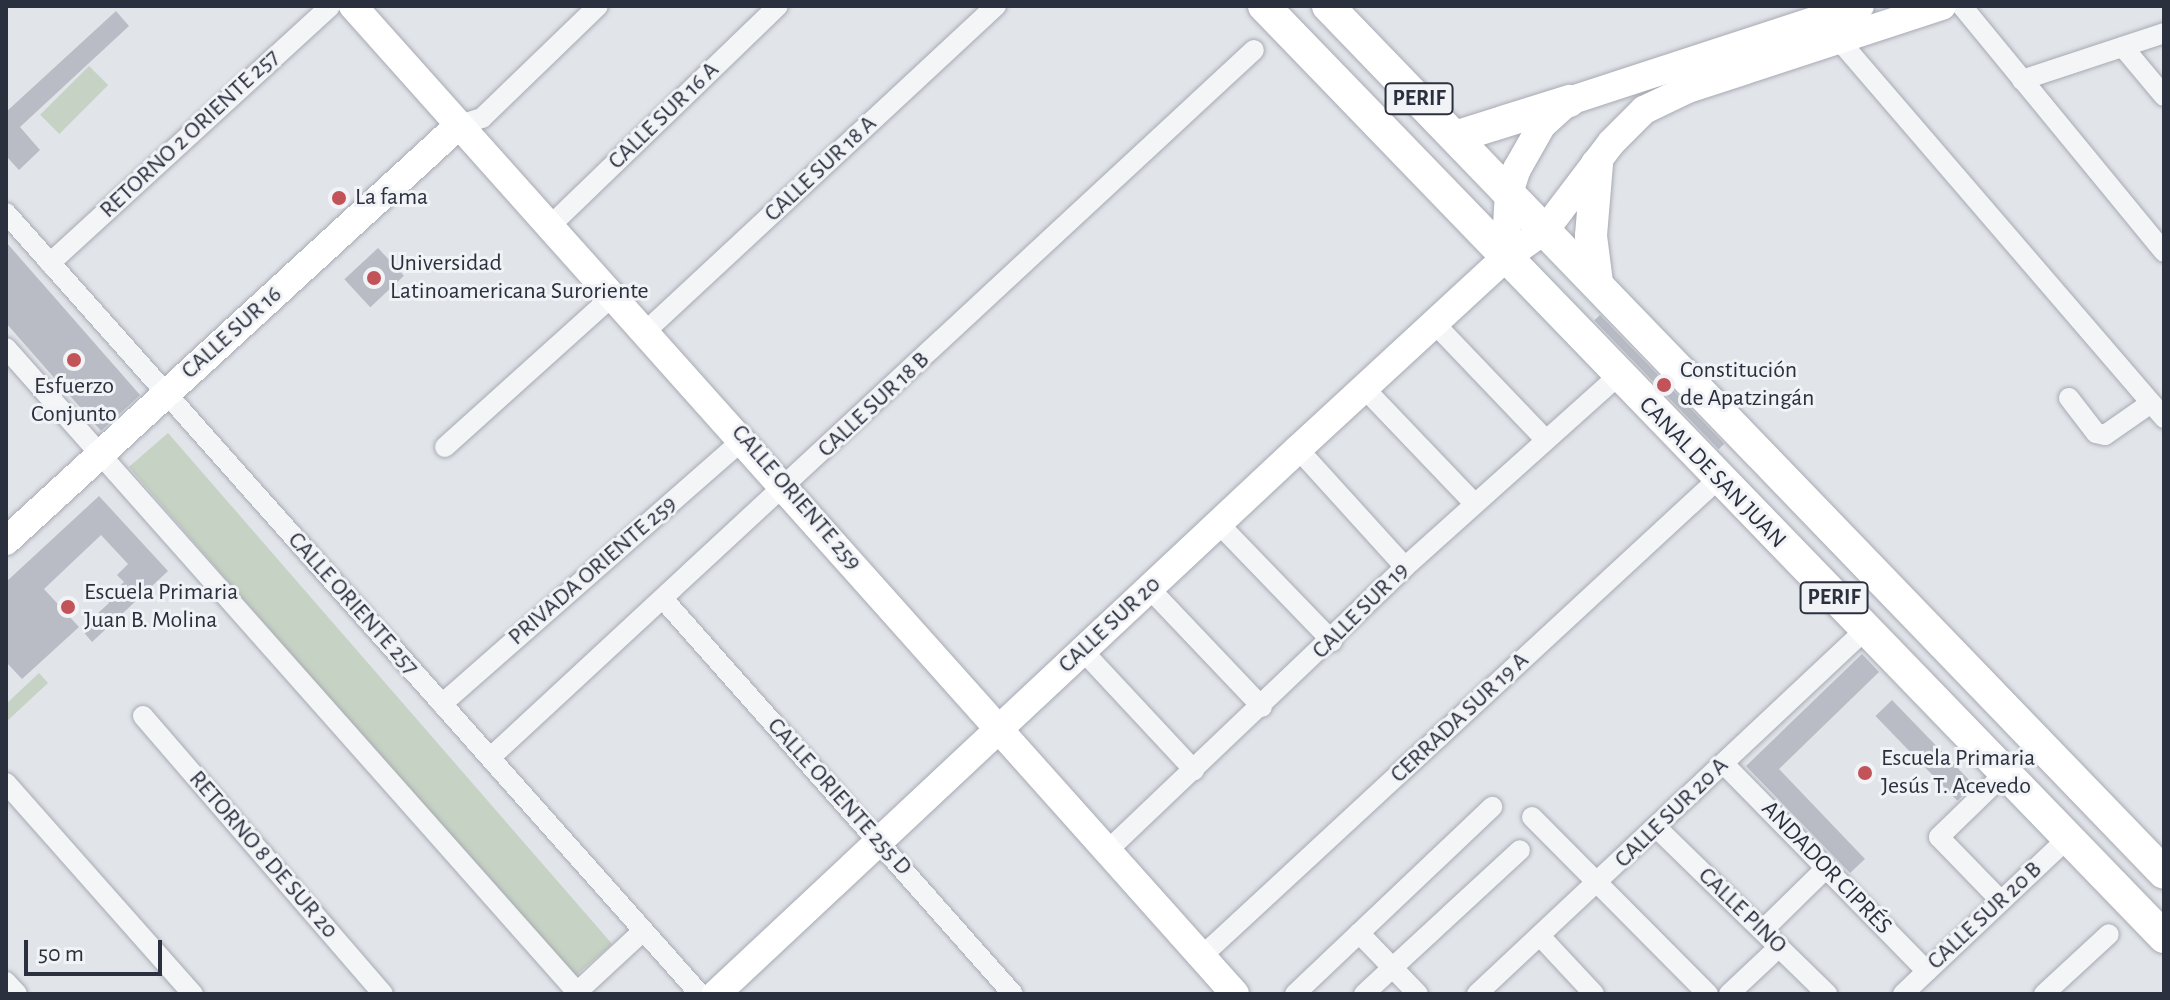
<!DOCTYPE html>
<meta charset="utf-8">
<style>
body{margin:0}
#map{position:relative;width:2170px;height:1000px;overflow:hidden;background:#e1e4e9;font-family:"Alegreya Sans",sans-serif}
div>[style]{position:absolute}
.green>*{inset:0;background:#c6d2c3;transform-origin:0 0}
.building>*{inset:0;background:#b9bcc5;transform-origin:0 0}
.roads{filter:drop-shadow(0 0 2px #a7aab3) drop-shadow(0 0 2px #a7aab3)}
.street>*{height:20px;margin:-10px;padding:0 10px;transform-origin:10px;border-radius:10px;background:#f4f5f7}
.secondary>*{height:28px;margin:-14px;padding:0 14px;transform-origin:14px;border-radius:14px;background:#fff}
.primary>*{height:32px;margin:-16px;padding:0 16px;transform-origin:16px;border-radius:16px;background:#fff}
.dots>*{width:22px;height:22px;translate:-50% -50%;box-sizing:border-box;border:4px solid #f1f3f6;border-radius:50%}
span{translate:-50% -50%;white-space:nowrap;text-align:center;line-height:1.15;-webkit-text-stroke:6px #f1f3f6;paint-order:stroke}
.shield-label span{padding:2px 6px;background:#f1f3f6;border:2px solid;border-radius:6px;-webkit-text-stroke-width:0}
.shield-label{font-size:22px;color:#2b303f;font-weight:700}
.street-label{font-size:24px;color:#2b303f}
.poi-label{font-size:24px;color:#2b303f}
.left{translate:0 -50%;text-align:left}
.frame{position:absolute;inset:0;border:8px solid #2b303f;pointer-events:none}
.scale{position:absolute;left:24px;top:940px;width:138px;height:36px;box-sizing:border-box;border:4px solid #2b303f;border-top:0;padding-left:10px;font-size:24px;line-height:28px;white-space:nowrap;color:#2b303f;-webkit-text-stroke:6px #f1f3f6;paint-order:stroke}
</style>
<div id="map">
<div class="green">
<i style="left:89px;top:66px;width:27px;height:69px;rotate:45deg"></i>
<i style="left:168px;top:433px;width:677px;height:52px;rotate:49deg"></i>
<i style="clip-path:polygon(39px 673px,48px 683px,6px 722px,6px 704px)"></i>
</div>
<div class="building">
<i style="clip-path:polygon(116px 11px,129px 26px,20px 127px,40px 150px,19px 170px,6px 156px,6px 112px)"></i>
<i style="clip-path:polygon(6px 242px,140px 395px,101px 431px,6px 323px)"></i>
<i style="left:378px;top:248px;width:38px;height:46px;rotate:47deg"></i>
<i style="left:1600px;top:315px;width:179px;height:8px;rotate:46deg"></i>
<i style="clip-path:polygon(99px 496px,168px 571px,92px 642px,81px 629px,109px 603px,106px 599px,124px 582px,117px 575px,128px 564px,101px 535px,44px 589px,79px 627px,22px 679px,6px 662px,6px 582px)"></i>
<i style="clip-path:polygon(1862px 654px,1879px 672px,1779px 769px,1865px 859px,1850px 873px,1746px 766px)"></i>
<i style="left:1892px;top:700px;width:118px;height:23px;rotate:46deg"></i>
</div>
<div class="roads">
<div class="street">
<i style="left:1962px;top:6px;width:318px;rotate:50.6deg"></i>
<i style="left:1839px;top:40px;width:499px;rotate:49.3deg"></i>
<i style="left:2123px;top:47px;width:64px;rotate:50.1deg"></i>
<i style="left:2022px;top:80px;width:150px;rotate:-18.3deg"></i>
<i style="left:459px;top:125px;width:24px;rotate:-17deg"></i>
<i style="left:482px;top:118px;width:161px;rotate:-44deg"></i>
<i style="left:6px;top:213px;width:1045px;rotate:48.38deg"></i>
<i style="left:549px;top:227px;width:318px;rotate:-44deg"></i>
<i style="left:50px;top:263px;width:380px;rotate:-42.5deg"></i>
<i style="left:1436px;top:325px;width:158px;rotate:46.3deg"></i>
<i style="left:646px;top:331px;width:478px;rotate:-42.9deg"></i>
<i style="left:6px;top:348px;width:861px;rotate:48.44deg"></i>
<i style="left:1365px;top:389px;width:158px;rotate:46.3deg"></i>
<i style="left:2069px;top:398px;width:44px;rotate:52.4deg"></i>
<i style="left:2096px;top:433px;width:9px;rotate:13deg"></i>
<i style="left:2105px;top:435px;width:56px;rotate:-34.8deg"></i>
<i style="left:445px;top:447px;width:227px;rotate:-42deg"></i>
<i style="left:1298px;top:449px;width:159px;rotate:47.8deg"></i>
<i style="left:1219px;top:524px;width:163px;rotate:46deg"></i>
<i style="left:1149px;top:588px;width:164px;rotate:46.5deg"></i>
<i style="left:664px;top:600px;width:526px;rotate:48.47deg"></i>
<i style="left:1083px;top:651px;width:163px;rotate:47deg"></i>
<i style="left:442px;top:704px;width:402px;rotate:-41.3deg"></i>
<i style="left:143px;top:716px;width:367px;rotate:49.2deg"></i>
<i style="left:491px;top:757px;width:1040px;rotate:-42.82deg"></i>
<i style="left:1724px;top:764px;width:290px;rotate:45.6deg"></i>
<i style="left:6px;top:783px;width:282px;rotate:48.5deg"></i>
<i style="left:1532px;top:817px;width:250px;rotate:45.2deg"></i>
<i style="left:1657px;top:828px;width:238px;rotate:44.3deg"></i>
<i style="left:1108px;top:850px;width:410px;rotate:-43.6deg"></i>
<i style="left:1405px;top:567px;width:286px;rotate:-41.9deg"></i>
<i style="left:2001px;top:901px;width:89px;rotate:-134.1deg"></i>
<i style="left:1939px;top:837px;width:91px;rotate:-44.1deg"></i>
<i style="left:1763px;top:930px;width:88px;rotate:-44.5deg"></i>
<i style="left:1359px;top:933px;width:85px;rotate:46deg"></i>
<i style="left:1540px;top:936px;width:79px;rotate:47deg"></i>
<i style="left:1202px;top:956px;width:703px;rotate:-42.75deg"></i>
<i style="left:6px;top:982px;width:16px;rotate:47deg"></i>
<i style="left:575px;top:994px;width:91px;rotate:-42.8deg"></i>
<i style="left:1295px;top:994px;width:272px;rotate:-43.5deg"></i>
<i style="left:1364px;top:994px;width:212px;rotate:-42.7deg"></i>
<i style="left:1477px;top:994px;width:532px;rotate:-43.17deg"></i>
<i style="left:1729px;top:994px;width:69px;rotate:-43.2deg"></i>
<i style="left:1903px;top:994px;width:227px;rotate:-43.4deg"></i>
<i style="left:2044px;top:994px;width:88px;rotate:-42.7deg"></i>
</div>
<div class="secondary">
<i style="left:353px;top:6px;width:1324px;rotate:48.24deg"></i>
<i style="left:1505px;top:258px;width:65px;rotate:-86.5deg"></i>
<i style="left:1509px;top:193px;width:25px;rotate:-72deg"></i>
<i style="left:1517px;top:169px;width:51px;rotate:-60.4deg"></i>
<i style="left:1542px;top:125px;width:36px;rotate:-42deg"></i>
<i style="left:1569px;top:101px;width:306px;rotate:-18.1deg"></i>
<i style="left:6px;top:541px;width:615px;rotate:-42.56deg"></i>
<i style="left:716px;top:994px;width:797px;rotate:-43.12deg"></i>
<i style="left:1298px;top:449px;width:282px;rotate:-42.7deg"></i>
<i style="left:1505px;top:258px;width:49px;rotate:-35deg"></i>
<i style="left:1545px;top:230px;width:109px;rotate:-52.8deg"></i>
<i style="left:1611px;top:143px;width:47px;rotate:-45deg"></i>
<i style="left:1644px;top:110px;width:49px;rotate:-25.5deg"></i>
<i style="left:1688px;top:89px;width:267px;rotate:-18.1deg"></i>
</div>
<div class="primary">
<i style="left:1264px;top:6px;width:1295px;rotate:45.97deg"></i>
<i style="left:1328px;top:6px;width:1204px;rotate:46.04deg"></i>
<i style="left:1455px;top:137px;width:120px;rotate:-17.5deg"></i>
<i style="left:1597px;top:164px;width:72px;rotate:94.8deg"></i>
<i style="left:1591px;top:236px;width:47px;rotate:82.7deg"></i>
</div>
</div>
<div class="dots">
<i style="left:339px;top:198px;background:#c15359"></i>
<i style="left:374px;top:278px;background:#c15359"></i>
<i style="left:74px;top:360px;background:#c15359"></i>
<i style="left:1664px;top:385px;background:#c15359"></i>
<i style="left:68px;top:607px;background:#c15359"></i>
<i style="left:1865px;top:773px;background:#c15359"></i>
</div>
<div class="shield-label">
<span style="left:1419px;top:99px">PERIF</span>
<span style="left:1834px;top:598px">PERIF</span>
</div>
<div class="street-label">
<span style="left:664px;top:116px;rotate:-44deg">CALLE SUR 16 A</span>
<span style="left:190px;top:134px;rotate:-43deg">RETORNO 2 ORIENTE 257</span>
<span style="left:821px;top:169px;rotate:-43deg">CALLE SUR 18 A</span>
<span style="left:232px;top:333px;rotate:-42deg">CALLE SUR 16</span>
<span style="left:874px;top:405px;rotate:-43deg">CALLE SUR 18 B</span>
<span style="left:1712px;top:473px;rotate:46deg">CANAL DE SAN JUAN</span>
<span style="left:796px;top:498px;rotate:49deg">CALLE ORIENTE 259</span>
<span style="left:593px;top:571px;rotate:-41deg">PRIVADA ORIENTE 259</span>
<span style="left:353px;top:604px;rotate:48deg">CALLE ORIENTE 257</span>
<span style="left:1361px;top:611px;rotate:-45deg">CALLE SUR 19</span>
<span style="left:1110px;top:625px;rotate:-43deg">CALLE SUR 20</span>
<span style="left:1460px;top:718px;rotate:-43deg">CERRADA SUR 19 A</span>
<span style="left:839px;top:797px;rotate:48deg">CALLE ORIENTE 255 D</span>
<span style="left:1672px;top:813px;rotate:-44deg">CALLE SUR 20 A</span>
<span style="left:263px;top:855px;rotate:49deg">RETORNO 8 DE SUR 20</span>
<span style="left:1826px;top:868px;rotate:46deg">ANDADOR CIPRÉS</span>
<span style="left:1742px;top:911px;rotate:44deg">CALLE PINO</span>
<span style="left:1985px;top:916px;rotate:-43deg">CALLE SUR 20 B</span>
</div>
<div class="poi-label">
<span class="left" style="left:355px;top:198px">La fama</span>
<span class="left" style="left:390px;top:278px">Universidad<br>Latinoamericana Suroriente</span>
<span class="left" style="left:1680px;top:385px">Constitución<br>de Apatzingán</span>
<span style="left:74px;top:401px">Esfuerzo<br>Conjunto</span>
<span class="left" style="left:84px;top:607px">Escuela Primaria<br>Juan B. Molina</span>
<span class="left" style="left:1881px;top:773px">Escuela Primaria<br>Jesús T. Acevedo</span>
</div>
<div class="frame"></div>
<div class="scale">50 m</div>
</div>
